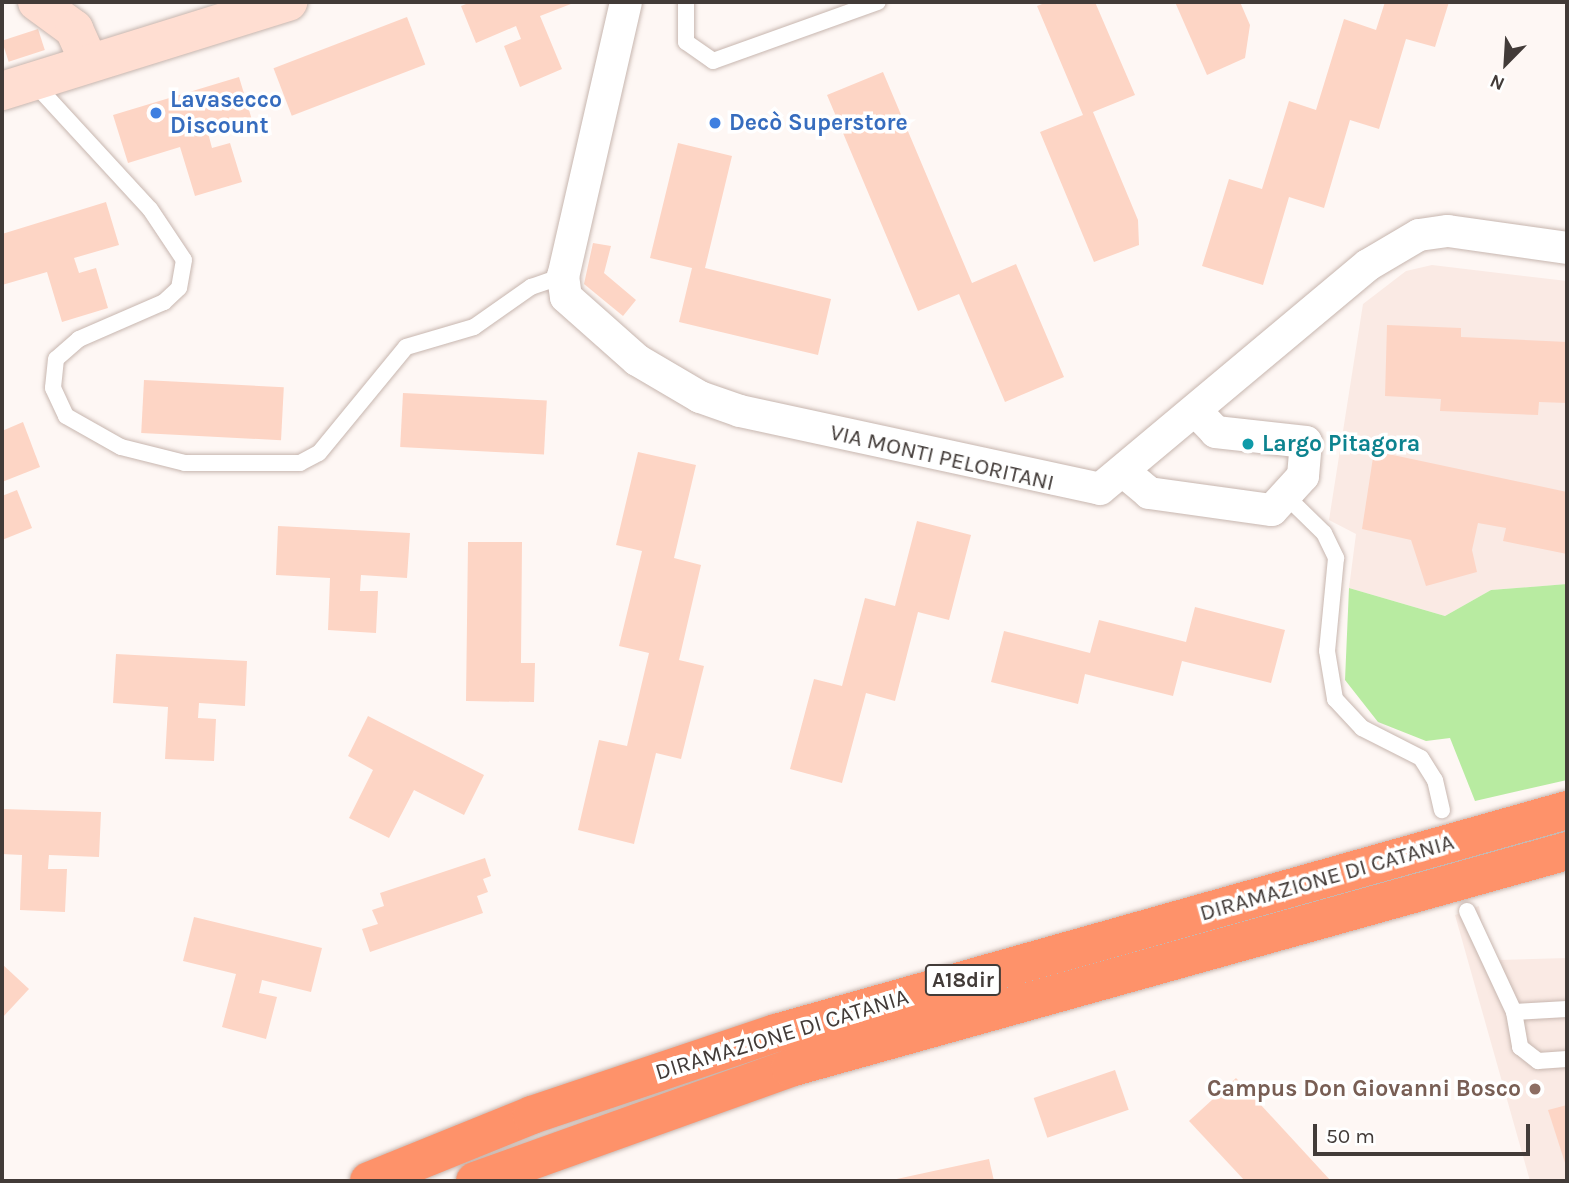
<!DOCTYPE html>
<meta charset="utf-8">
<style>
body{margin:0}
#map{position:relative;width:1569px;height:1183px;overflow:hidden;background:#fef7f4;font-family:Karla,sans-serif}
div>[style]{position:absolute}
.built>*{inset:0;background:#faeae4}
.green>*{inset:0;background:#b8eba1}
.building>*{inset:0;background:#fdd5c5;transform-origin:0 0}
.roads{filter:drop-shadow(0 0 2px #c7b6af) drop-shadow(0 0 2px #c7b6af)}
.lane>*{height:16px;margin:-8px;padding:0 8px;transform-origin:8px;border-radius:8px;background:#fff}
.street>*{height:32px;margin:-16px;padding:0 16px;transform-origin:16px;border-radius:16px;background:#fff}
.secondary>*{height:38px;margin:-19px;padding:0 19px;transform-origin:19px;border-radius:19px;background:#ffded2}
.highway>*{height:38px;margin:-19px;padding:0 19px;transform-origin:19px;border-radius:19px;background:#fe926a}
.dots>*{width:19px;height:19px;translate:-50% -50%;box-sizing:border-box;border:4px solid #fff;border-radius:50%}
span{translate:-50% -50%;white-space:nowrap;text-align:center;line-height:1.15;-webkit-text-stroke:7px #fff;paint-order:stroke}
.shield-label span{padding:2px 5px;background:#fff;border:2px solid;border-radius:5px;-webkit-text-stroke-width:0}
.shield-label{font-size:21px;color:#423b38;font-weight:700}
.shop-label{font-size:23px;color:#366cbe;font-weight:700}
.left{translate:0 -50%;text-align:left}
.culture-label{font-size:23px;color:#0d838f;font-weight:700}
.street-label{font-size:23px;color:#423b38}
.education-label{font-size:23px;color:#785e54;font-weight:700}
.right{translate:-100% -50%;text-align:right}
.frame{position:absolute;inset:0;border:4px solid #423b38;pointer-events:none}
.north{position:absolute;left:1471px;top:28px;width:70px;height:70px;-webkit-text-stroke:5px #fff;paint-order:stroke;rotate:204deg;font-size:19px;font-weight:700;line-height:28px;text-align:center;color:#423b38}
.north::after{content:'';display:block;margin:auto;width:24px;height:32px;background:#423b38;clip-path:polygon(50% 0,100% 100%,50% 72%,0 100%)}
.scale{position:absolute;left:1313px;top:1124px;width:217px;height:32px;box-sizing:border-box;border:4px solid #423b38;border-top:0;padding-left:9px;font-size:21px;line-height:24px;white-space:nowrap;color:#423b38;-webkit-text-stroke:5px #fff;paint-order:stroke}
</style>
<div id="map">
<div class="built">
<i style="clip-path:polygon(1432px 265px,1567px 281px,1567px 584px,1491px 590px,1445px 616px,1349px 588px,1356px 534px,1329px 520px,1363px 304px,1406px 271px)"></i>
<i style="clip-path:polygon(1479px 906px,1485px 941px,1498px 960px,1567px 958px,1567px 1181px,1530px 1181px,1455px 915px)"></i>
</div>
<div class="green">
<i style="clip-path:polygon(1567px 584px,1567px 780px,1475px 801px,1450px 738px,1426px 741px,1378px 722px,1345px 680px,1349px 588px,1445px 616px,1491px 590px)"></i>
</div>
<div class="building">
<i style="clip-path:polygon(471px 2px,576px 2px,540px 16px,562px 69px,520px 87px,504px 46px,521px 39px,516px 26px,476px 43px,461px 6px)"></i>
<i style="clip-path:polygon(1047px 2px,1095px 2px,1135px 95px,1093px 112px,1138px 220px,1139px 245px,1094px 262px,1040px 132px,1083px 115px,1037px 6px)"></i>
<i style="clip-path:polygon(1175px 2px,1240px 2px,1250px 25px,1245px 58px,1207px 75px)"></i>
<i style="clip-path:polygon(1385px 2px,1449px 2px,1435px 47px,1406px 39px,1379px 129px,1350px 120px,1324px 208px,1289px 197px,1263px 285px,1202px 266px,1229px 179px,1262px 189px,1289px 101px,1316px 110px,1344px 19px,1376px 30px)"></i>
<i style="left:407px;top:17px;width:51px;height:143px;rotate:69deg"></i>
<i style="left:38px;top:29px;width:22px;height:38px;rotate:72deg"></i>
<i style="clip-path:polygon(883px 72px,972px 283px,1016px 264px,1064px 377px,1005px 402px,959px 294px,918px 311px,827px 95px)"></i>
<i style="clip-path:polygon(239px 77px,252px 120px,208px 133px,212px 148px,230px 143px,242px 182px,195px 196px,180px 147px,128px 163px,113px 115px)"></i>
<i style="clip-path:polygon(678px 143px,732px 156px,705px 268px,831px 299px,818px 355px,679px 322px,692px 268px,650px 258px)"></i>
<i style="clip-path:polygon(106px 202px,119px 245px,74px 258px,79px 273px,96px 268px,108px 308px,62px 322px,47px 272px,2px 285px,2px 234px)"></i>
<i style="clip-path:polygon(593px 243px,611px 246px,604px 273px,636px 300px,623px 316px,584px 284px)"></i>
<i style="clip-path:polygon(1387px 325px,1461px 328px,1461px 337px,1567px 342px,1567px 403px,1539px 402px,1538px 415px,1440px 411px,1441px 399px,1385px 396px)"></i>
<i style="left:144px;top:380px;width:140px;height:53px;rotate:3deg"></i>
<i style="left:403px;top:393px;width:144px;height:54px;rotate:3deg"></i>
<i style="clip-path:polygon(23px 422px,40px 467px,2px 482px,2px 431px)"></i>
<i style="clip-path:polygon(1374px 451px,1567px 492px,1567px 554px,1503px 541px,1506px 528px,1478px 523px,1472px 550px,1477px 572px,1426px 586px,1411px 540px,1362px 529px)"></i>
<i style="clip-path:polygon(638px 452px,696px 465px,674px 558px,701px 565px,679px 660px,704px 666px,681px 759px,656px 753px,634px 844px,578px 830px,599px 740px,627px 746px,649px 653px,619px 646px,642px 551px,616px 545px)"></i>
<i style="clip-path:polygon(17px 490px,32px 528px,2px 540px,2px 496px)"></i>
<i style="clip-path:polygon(917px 521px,971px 535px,949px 620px,918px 612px,895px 701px,866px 693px,842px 783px,790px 769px,814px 679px,842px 686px,865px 598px,895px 606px)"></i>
<i style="clip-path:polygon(278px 526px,410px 533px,407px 578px,361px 575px,360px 591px,378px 591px,376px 633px,328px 630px,330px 578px,276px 575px)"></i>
<i style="clip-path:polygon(468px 542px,522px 542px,521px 663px,535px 663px,534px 702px,466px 701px)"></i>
<i style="clip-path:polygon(1195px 607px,1285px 630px,1271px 683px,1182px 661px,1173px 696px,1085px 674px,1078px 704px,991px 682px,1004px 631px,1090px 653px,1099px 620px,1186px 642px)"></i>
<i style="clip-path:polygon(116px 654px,247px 661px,245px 706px,199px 703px,198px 718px,216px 719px,214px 761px,165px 759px,168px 707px,113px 703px)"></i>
<i style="clip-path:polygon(368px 716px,484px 775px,464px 815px,414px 790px,389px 838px,349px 818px,373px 770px,348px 756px)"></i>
<i style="clip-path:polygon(2px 809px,101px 812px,99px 857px,49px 855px,48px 869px,67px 869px,65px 912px,20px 910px,22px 855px,2px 854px)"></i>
<i style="clip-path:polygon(485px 858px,491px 876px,483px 879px,488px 892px,477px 896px,483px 913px,370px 952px,362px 929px,378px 924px,372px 910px,384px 906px,380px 893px)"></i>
<i style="clip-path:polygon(194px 917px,322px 948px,311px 992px,262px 980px,259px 993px,277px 997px,266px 1039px,222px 1027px,236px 974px,183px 961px)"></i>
<i style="clip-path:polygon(2px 964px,29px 989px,2px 1018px)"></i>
<i style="left:1115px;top:1070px;width:42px;height:86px;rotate:71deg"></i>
<i style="clip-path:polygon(1236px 1078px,1331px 1181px,1245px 1181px,1189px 1121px)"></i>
<i style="clip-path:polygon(1567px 1105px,1567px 1169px,1548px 1110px)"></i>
<i style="clip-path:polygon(989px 1159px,994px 1181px,892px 1181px,892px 1180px)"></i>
</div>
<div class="roads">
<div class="lane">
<i style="left:686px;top:2px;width:40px;rotate:90deg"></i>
<i style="left:686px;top:42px;width:33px;rotate:35deg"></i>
<i style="left:713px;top:61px;width:175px;rotate:-19.7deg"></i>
<i style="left:34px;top:83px;width:171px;rotate:47.4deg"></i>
<i style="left:150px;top:209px;width:61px;rotate:56.3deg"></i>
<i style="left:184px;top:260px;width:28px;rotate:100deg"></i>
<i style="left:179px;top:288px;width:21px;rotate:137deg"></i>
<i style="left:164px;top:302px;width:93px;rotate:156.5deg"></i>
<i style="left:79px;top:339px;width:30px;rotate:139deg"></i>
<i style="left:56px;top:359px;width:29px;rotate:96deg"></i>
<i style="left:53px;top:388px;width:31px;rotate:65deg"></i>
<i style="left:66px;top:416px;width:63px;rotate:29.4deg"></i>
<i style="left:121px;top:447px;width:66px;rotate:14deg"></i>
<i style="left:185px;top:463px;width:115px"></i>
<i style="left:300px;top:463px;width:21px;rotate:-28deg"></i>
<i style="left:319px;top:453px;width:137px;rotate:-50.6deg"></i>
<i style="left:406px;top:347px;width:71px;rotate:-16.4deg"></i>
<i style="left:474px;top:327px;width:70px;rotate:-35.1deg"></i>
<i style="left:531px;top:287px;width:34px;rotate:-19deg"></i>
<i style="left:1285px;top:495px;width:54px;rotate:44.3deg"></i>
<i style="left:1324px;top:533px;width:28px;rotate:64deg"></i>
<i style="left:1336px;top:558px;width:93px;rotate:95.5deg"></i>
<i style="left:1327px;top:651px;width:49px;rotate:80.5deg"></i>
<i style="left:1335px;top:699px;width:40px;rotate:47deg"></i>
<i style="left:1362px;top:728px;width:66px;rotate:27deg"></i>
<i style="left:1421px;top:758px;width:26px;rotate:58deg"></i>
<i style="left:1435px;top:780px;width:31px;rotate:77deg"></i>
<i style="left:1467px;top:911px;width:111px;rotate:65deg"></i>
<i style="left:1514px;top:1012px;width:36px;rotate:80deg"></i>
<i style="left:1520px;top:1047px;width:23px;rotate:38deg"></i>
<i style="left:1538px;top:1061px;width:29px;rotate:-4deg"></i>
<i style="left:1514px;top:1012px;width:53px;rotate:-3.2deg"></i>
</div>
<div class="street">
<i style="left:626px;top:2px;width:281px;rotate:102.9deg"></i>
<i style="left:563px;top:276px;width:21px;rotate:82deg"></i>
<i style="left:566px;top:297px;width:95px;rotate:41.6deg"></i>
<i style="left:637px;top:360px;width:73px;rotate:30.4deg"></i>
<i style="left:700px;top:397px;width:42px;rotate:19.3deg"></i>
<i style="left:740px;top:411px;width:368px;rotate:12.2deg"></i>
<i style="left:1100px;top:489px;width:349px;rotate:-39.9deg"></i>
<i style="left:1368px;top:265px;width:59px;rotate:-30.5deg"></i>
<i style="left:1419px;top:235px;width:29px;rotate:-8deg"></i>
<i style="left:1448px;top:231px;width:120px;rotate:8.1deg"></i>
<i style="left:1123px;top:471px;width:34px;rotate:40deg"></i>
<i style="left:1149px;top:493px;width:124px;rotate:7.9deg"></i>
<i style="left:1272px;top:510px;width:46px;rotate:-47.6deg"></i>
<i style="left:1303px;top:476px;width:34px;rotate:-85deg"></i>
<i style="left:1306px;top:442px;width:91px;rotate:-173.7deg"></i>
<i style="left:1216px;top:432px;width:30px;rotate:-134deg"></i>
</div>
<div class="secondary">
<i style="left:37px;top:2px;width:46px;rotate:36.1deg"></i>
<i style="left:74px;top:29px;width:37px;rotate:66deg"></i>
<i style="left:2px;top:91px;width:300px;rotate:-17.3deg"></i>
</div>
<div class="highway">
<i style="left:369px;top:1181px;width:176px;rotate:-22deg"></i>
<i style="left:532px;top:1115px;width:257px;rotate:-18.6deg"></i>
<i style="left:776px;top:1033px;width:822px;rotate:-15.74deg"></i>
<i style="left:475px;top:1181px;width:335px;rotate:-19.7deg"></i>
<i style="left:790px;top:1068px;width:807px;rotate:-15.6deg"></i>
</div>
</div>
<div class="dots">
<i style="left:156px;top:113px;background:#3f7fe0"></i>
<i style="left:715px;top:123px;background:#3f7fe0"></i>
<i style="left:1248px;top:444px;background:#0f9aa8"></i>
<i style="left:1535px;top:1089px;background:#8d6e63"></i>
</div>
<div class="shield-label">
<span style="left:963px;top:980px">A18dir</span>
</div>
<div class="shop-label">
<span class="left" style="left:170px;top:113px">Lavasecco<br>Discount</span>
<span class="left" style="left:729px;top:123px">Decò Superstore</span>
</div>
<div class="culture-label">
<span class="left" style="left:1262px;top:444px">Largo Pitagora</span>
</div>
<div class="street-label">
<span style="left:942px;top:458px;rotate:13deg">VIA MONTI PELORITANI</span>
<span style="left:1327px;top:878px;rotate:-16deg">DIRAMAZIONE DI CATANIA</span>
<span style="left:782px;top:1035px;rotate:-17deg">DIRAMAZIONE DI CATANIA</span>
</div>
<div class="education-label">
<span class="right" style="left:1521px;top:1089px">Campus Don Giovanni Bosco</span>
</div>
<div class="frame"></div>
<div class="north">N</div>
<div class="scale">50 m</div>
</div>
